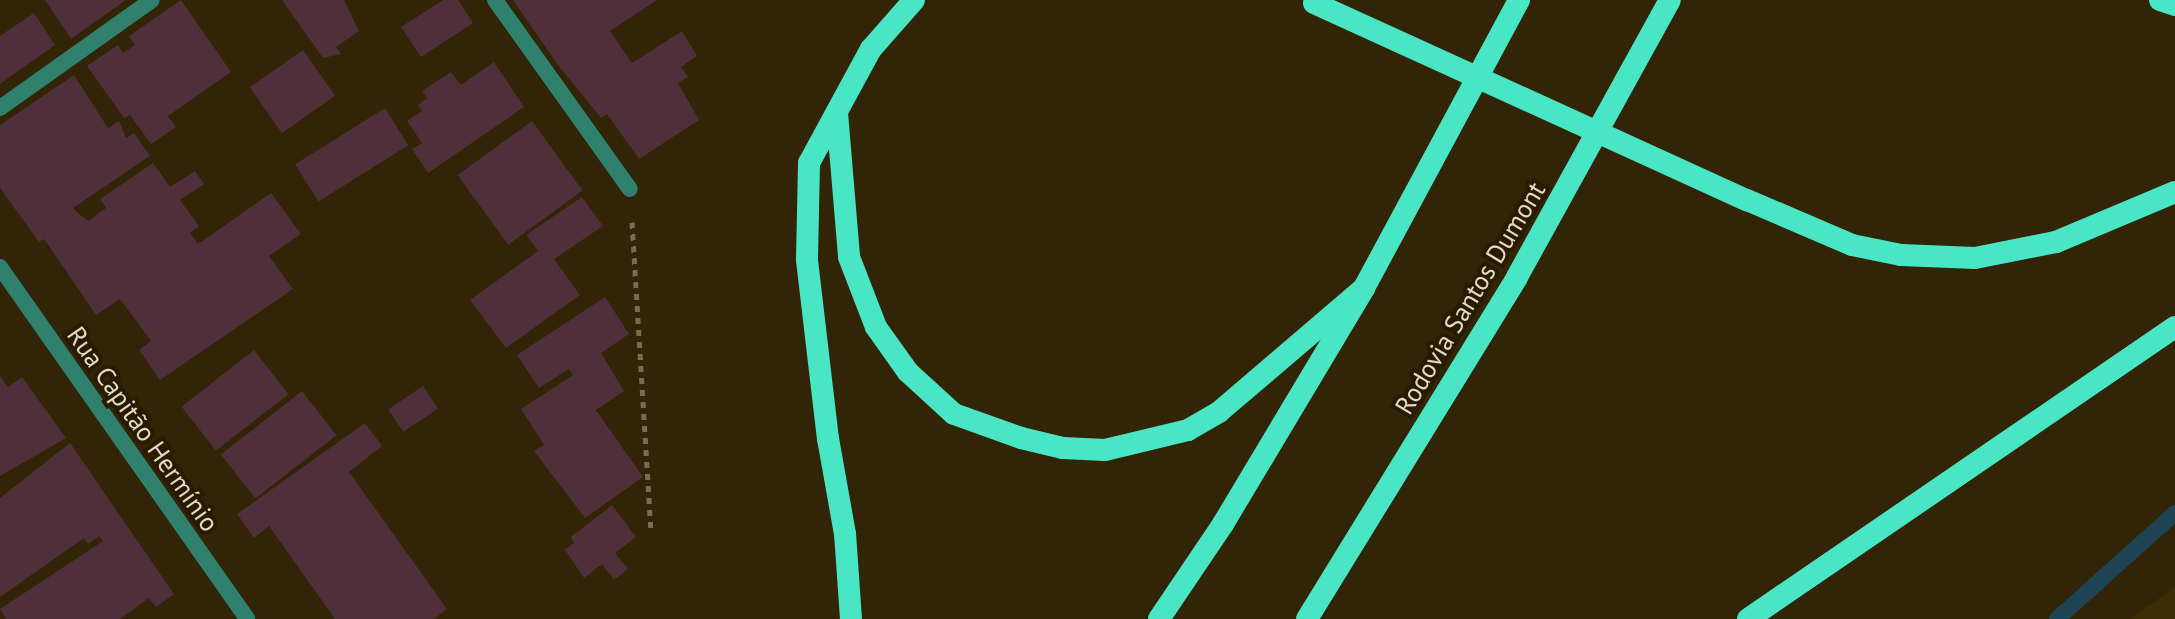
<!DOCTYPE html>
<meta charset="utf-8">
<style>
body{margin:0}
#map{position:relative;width:2175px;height:619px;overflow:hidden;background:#322406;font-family:"PT Sans",sans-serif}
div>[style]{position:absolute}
.built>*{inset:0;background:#3e2d04}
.stream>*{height:16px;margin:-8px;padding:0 8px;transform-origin:8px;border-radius:8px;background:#1e4454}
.building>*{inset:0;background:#4f2f39;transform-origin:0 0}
.path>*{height:5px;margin-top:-2.5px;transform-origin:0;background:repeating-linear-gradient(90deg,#786c54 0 6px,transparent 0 12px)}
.minor>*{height:16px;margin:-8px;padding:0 8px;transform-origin:8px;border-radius:8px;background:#2f816d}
.trunk>*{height:22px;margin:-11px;padding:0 11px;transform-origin:11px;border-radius:11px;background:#48e6c4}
.trunk-bridge>*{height:22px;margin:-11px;padding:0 11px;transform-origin:11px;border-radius:11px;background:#48e6c4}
span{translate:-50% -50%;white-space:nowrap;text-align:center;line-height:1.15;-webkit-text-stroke:8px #281b00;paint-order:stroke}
.street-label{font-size:26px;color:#e2dac9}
</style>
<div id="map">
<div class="built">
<i style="clip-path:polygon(2175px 587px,2175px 619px,2130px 619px)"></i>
</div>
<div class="stream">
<i style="left:2057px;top:619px;width:159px;rotate:-41.9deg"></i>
</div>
<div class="building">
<i style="clip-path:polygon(45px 0,126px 0,71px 39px)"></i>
<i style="clip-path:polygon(181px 0,231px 72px,168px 116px,176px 127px,151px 144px,130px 115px,124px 118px,87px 66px,118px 45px,123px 53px,135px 45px,129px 36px)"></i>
<i style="clip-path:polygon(282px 0,344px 0,359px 31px,336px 47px,341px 54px,323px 58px)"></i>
<i style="clip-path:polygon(443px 0,458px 0,473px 23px,421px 57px,401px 27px)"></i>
<i style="clip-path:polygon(513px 0,657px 0,610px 31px,632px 63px,682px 31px,697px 56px,681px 67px,688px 77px,678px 83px,699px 120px,639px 159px,607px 114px,601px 118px,558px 65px)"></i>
<i style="clip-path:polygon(34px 13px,55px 45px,0 84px,0 36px)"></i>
<i style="left:303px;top:50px;width:56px;height:65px;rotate:55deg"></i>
<i style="clip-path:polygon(494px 62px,524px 107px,428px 173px,412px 149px,422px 143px,407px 121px,422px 111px,418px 105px,427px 98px,422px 91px,451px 72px,461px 85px)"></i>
<i style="clip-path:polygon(74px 75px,108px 128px,119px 121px,126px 138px,134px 133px,150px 156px,73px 208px,79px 214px,88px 221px,106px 208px,100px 199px,153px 163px,170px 187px,195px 171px,204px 184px,180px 200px,199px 226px,190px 233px,198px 244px,271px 193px,301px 234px,269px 256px,293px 289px,160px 380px,139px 350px,151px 341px,120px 299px,96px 315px,44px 239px,39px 242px,0 188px,0 125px)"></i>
<i style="left:385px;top:108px;width:44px;height:106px;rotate:58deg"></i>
<i style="left:532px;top:121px;width:86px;height:92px;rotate:54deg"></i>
<i style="clip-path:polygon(582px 197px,603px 226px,554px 259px,580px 295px,506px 348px,470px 300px,538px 251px,526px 235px)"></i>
<i style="clip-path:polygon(605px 297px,629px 334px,601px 353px,624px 391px,596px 410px,643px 477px,585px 518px,534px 451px,544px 445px,521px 409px,573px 375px,569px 369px,539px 388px,517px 355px)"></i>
<i style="left:254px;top:350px;width:56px;height:92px;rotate:52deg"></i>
<i style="clip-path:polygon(0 376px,8px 387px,22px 377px,66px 438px,0 476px)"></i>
<i style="left:423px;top:386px;width:27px;height:42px;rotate:56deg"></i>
<i style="left:302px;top:391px;width:56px;height:103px;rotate:52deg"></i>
<i style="clip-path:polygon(365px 423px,382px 446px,349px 472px,447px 609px,434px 619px,335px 619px,269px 526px,254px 538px,237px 514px)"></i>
<i style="clip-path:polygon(70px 443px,174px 594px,156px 607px,149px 598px,120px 619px,6px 619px,0 609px,103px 541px,99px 536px,88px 544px,84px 538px,0 597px,0 498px)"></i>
<i style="clip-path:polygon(612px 505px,636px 537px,615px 553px,628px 569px,614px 580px,602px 564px,584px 578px,565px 550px,574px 543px,571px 537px)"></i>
</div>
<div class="path">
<i style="left:632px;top:222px;width:308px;rotate:86.5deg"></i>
</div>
<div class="minor">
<i style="left:495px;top:0;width:232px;rotate:54.5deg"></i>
<i style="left:0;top:108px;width:186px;rotate:-35.4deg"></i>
<i style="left:0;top:267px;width:430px;rotate:54.9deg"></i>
</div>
<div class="trunk">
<i style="left:2160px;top:0;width:16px;rotate:18deg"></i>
<i style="left:837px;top:113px;width:144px;rotate:85.2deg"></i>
<i style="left:849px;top:257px;width:75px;rotate:68.9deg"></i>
<i style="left:876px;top:327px;width:55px;rotate:54.6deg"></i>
<i style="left:908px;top:372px;width:62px;rotate:42.4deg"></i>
<i style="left:954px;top:414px;width:71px;rotate:19.7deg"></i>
<i style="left:1021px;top:438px;width:43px;rotate:13.4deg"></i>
<i style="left:1063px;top:448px;width:42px;rotate:2.7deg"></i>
<i style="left:1105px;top:450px;width:85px;rotate:-13.5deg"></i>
<i style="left:1188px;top:430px;width:36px;rotate:-30deg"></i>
<i style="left:1219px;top:412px;width:191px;rotate:-40.5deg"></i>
<i style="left:1747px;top:200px;width:114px;rotate:23.2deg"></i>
<i style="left:1852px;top:245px;width:50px;rotate:11.5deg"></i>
<i style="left:1901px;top:255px;width:74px;rotate:2.3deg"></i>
<i style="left:1975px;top:258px;width:83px;rotate:-11.2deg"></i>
<i style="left:2056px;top:242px;width:129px;rotate:-22.8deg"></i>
<i style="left:851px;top:619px;width:85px;rotate:-94deg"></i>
<i style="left:845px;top:534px;width:97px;rotate:-100.1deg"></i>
<i style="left:828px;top:439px;width:181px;rotate:-96.7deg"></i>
<i style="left:807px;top:259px;width:96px;rotate:-88.8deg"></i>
<i style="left:809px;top:163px;width:130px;rotate:-61.5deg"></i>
<i style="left:871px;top:49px;width:65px;rotate:-48.7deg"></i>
<i style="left:1159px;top:619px;width:115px;rotate:-56deg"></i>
<i style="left:1223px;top:524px;width:275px;rotate:-59.1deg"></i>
<i style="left:1364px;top:288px;width:327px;rotate:-61.7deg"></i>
<i style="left:1307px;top:619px;width:401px;rotate:-58.4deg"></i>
<i style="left:1517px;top:277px;width:316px;rotate:-61.1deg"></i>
<i style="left:1748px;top:619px;width:517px;rotate:-34.37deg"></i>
</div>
<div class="trunk-bridge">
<i style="left:1314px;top:3px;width:476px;rotate:24.5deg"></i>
</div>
<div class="street-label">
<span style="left:1470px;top:298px;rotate:-59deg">Rodovia Santos Dumont</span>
<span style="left:143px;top:429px;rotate:55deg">Rua Capitão Hermínio</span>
</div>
</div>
